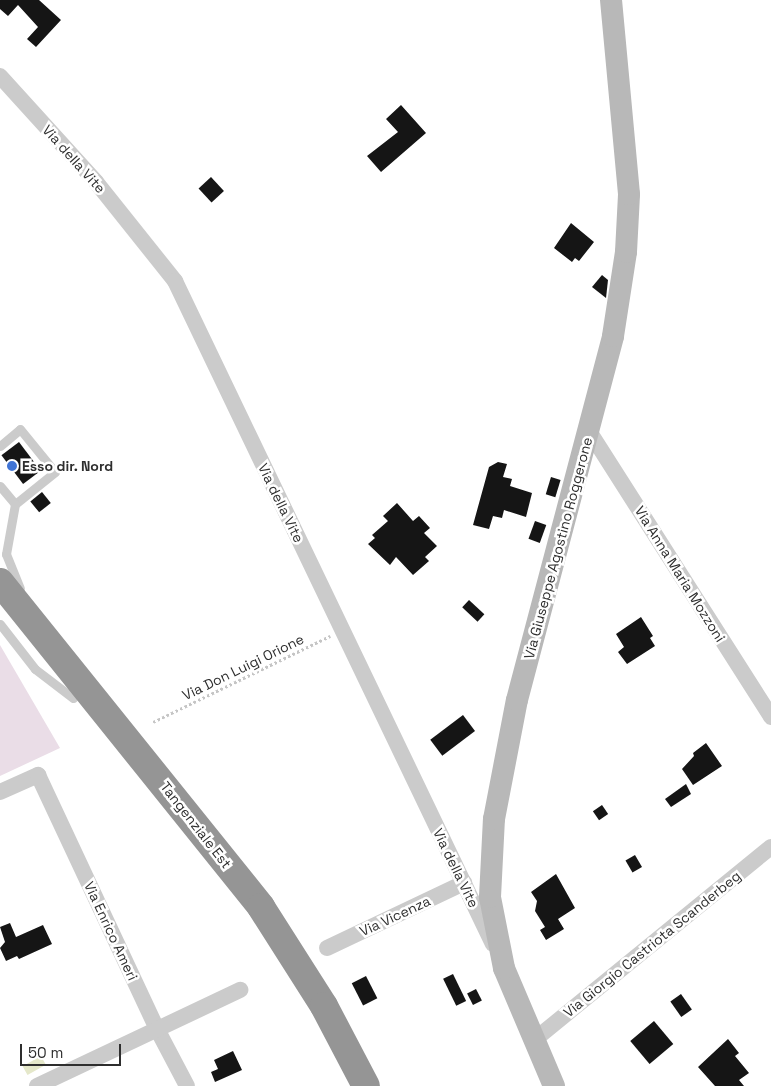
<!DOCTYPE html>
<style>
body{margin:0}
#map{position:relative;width:771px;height:1086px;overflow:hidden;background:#fff;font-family:"Space Grotesk",sans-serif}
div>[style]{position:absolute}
.green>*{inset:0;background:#eadde7}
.water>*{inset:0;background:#e5e8ca;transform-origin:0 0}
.building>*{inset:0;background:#151515;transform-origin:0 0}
.path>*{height:2.5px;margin-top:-1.25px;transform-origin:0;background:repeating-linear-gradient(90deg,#c5c5c5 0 2.5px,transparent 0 5px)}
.lane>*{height:9px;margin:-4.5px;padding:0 4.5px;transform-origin:4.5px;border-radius:4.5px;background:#cbcbcb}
.street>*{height:16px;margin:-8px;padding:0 8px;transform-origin:8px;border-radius:8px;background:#cbcbcb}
.secondary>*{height:22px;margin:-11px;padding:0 11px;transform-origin:11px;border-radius:11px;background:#b8b8b8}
.highway>*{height:28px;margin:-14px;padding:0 14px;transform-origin:14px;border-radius:14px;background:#959595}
.dots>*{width:14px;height:14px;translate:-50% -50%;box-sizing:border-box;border:2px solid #fff;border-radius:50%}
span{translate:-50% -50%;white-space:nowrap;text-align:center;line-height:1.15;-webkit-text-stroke:5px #fff;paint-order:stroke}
.street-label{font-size:14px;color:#2e2e2e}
.poi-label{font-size:14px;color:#2e2e2e;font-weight:700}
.left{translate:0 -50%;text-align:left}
.scale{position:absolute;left:20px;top:1044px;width:101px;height:22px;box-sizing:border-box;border:2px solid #2e2e2e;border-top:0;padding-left:6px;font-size:15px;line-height:18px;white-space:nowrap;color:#2e2e2e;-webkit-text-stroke:4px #fff;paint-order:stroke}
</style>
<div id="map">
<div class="green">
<i style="clip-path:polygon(0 645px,60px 748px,0 776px)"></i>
</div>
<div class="water">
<i style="left:41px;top:1056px;width:10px;height:21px;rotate:61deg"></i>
</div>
<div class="building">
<i style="clip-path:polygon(0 0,39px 0,61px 20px,36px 47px,27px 39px,38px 27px,18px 5px,8px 16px,0 9px)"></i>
<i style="clip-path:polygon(401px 105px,426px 133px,381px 172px,367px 156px,398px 132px,386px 119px)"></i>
<i style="left:211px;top:177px;width:19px;height:17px;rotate:47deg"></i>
<i style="clip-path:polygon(571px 223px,594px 242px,579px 261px,575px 258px,572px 262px,554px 248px)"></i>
<i style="clip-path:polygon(602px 275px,608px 280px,606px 298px,592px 287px)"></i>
<i style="left:19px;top:442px;width:36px;height:22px;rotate:53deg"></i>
<i style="clip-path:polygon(498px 462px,507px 464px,503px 477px,512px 479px,510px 486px,532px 493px,526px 517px,504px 510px,502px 518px,493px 516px,489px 529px,473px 525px,489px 467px)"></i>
<i style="left:551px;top:477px;width:10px;height:18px;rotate:17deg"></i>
<i style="left:42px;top:492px;width:14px;height:15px;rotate:51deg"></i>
<i style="clip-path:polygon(397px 503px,413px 521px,419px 516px,430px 528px,424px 533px,437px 546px,425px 557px,429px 561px,413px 575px,396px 557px,390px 565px,368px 544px,375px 538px,372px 535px,388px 521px,383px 516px)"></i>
<i style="left:535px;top:521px;width:12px;height:19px;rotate:20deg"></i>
<i style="left:469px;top:600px;width:21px;height:10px;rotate:43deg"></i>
<i style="clip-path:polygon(641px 617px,653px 636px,650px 638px,655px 646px,627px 664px,618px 652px,624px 647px,616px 634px)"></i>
<i style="left:463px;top:715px;width:20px;height:41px;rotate:53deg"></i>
<i style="clip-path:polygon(706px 743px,722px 766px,693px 785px,682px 769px,694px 756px,693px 753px)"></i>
<i style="clip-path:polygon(686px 784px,691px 794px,671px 807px,665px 799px)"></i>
<i style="left:602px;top:805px;width:11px;height:11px;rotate:56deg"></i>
<i style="left:635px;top:855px;width:14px;height:11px;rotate:60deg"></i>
<i style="clip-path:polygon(556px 874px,575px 908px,558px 919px,564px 929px,546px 940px,540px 930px,545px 927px,535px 911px,537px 901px,531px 892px)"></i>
<i style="clip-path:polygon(10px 923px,16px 937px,43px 925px,52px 944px,19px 959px,17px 956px,6px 961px,0 948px,5px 942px,0 927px)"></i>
<i style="left:453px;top:974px;width:30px;height:11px;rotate:64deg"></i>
<i style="left:366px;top:976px;width:25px;height:16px;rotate:63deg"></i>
<i style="left:476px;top:989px;width:13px;height:10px;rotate:63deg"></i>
<i style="left:681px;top:994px;width:19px;height:13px;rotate:55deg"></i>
<i style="left:654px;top:1021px;width:30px;height:31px;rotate:50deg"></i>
<i style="clip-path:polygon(728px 1039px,739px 1053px,735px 1056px,749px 1073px,739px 1080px,744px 1086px,715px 1086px,698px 1067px)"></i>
<i style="clip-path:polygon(233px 1051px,242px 1070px,215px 1082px,211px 1072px,218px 1069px,214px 1060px)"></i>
</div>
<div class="path">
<i style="left:153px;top:722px;width:197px;rotate:-25.9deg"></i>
</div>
<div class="lane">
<i style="left:0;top:446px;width:26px;rotate:-40deg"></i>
<i style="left:20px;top:429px;width:55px;rotate:50.9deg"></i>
<i style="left:55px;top:472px;width:51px;rotate:141.3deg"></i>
<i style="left:0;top:486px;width:23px;rotate:50deg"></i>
<i style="left:15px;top:504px;width:51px;rotate:100.2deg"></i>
<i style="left:6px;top:554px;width:37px;rotate:68deg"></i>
<i style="left:0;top:624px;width:57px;rotate:52.1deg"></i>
<i style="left:35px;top:669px;width:48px;rotate:37.3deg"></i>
</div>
<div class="street">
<i style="left:0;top:76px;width:143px;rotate:47.8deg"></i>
<i style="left:96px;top:182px;width:127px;rotate:51.4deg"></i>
<i style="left:175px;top:281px;width:735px;rotate:64.38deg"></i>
<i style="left:589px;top:431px;width:339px;rotate:57.5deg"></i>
<i style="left:0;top:792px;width:42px;rotate:-24.1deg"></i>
<i style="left:38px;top:775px;width:280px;rotate:64.9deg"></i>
<i style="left:157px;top:1029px;width:64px;rotate:62.2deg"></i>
<i style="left:327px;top:948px;width:152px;rotate:-25.4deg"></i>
<i style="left:533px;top:1041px;width:307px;rotate:-39.2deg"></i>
<i style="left:37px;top:1086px;width:225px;rotate:-25.3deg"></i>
</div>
<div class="secondary">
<i style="left:554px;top:1086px;width:128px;rotate:-113deg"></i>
<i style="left:504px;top:968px;width:72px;rotate:-101.2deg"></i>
<i style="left:490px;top:897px;width:78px;rotate:-87.1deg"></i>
<i style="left:494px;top:819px;width:121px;rotate:-79.1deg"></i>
<i style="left:517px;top:700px;width:376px;rotate:-75.2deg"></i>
<i style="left:613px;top:336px;width:85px;rotate:-81.2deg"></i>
<i style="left:626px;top:252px;width:58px;rotate:-87deg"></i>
<i style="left:629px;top:194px;width:195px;rotate:-95.3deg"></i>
</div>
<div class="highway">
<i style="left:0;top:582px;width:417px;rotate:51.2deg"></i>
<i style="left:261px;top:907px;width:117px;rotate:57.5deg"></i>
<i style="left:324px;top:1006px;width:90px;rotate:62.3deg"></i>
</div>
<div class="dots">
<i style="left:12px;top:466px;background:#4074d5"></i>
</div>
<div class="street-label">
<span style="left:74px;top:159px;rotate:48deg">Via della Vite</span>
<span style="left:281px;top:503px;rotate:64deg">Via della Vite</span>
<span style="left:558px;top:548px;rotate:-75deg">Via Giuseppe Agostino Roggerone</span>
<span style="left:680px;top:574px;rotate:58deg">Via Anna Maria Mozzoni</span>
<span style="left:243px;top:667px;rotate:-26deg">Via Don Luigi Orione</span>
<span style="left:196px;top:825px;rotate:52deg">Tangenziale Est</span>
<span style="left:456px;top:868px;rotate:64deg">Via della Vite</span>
<span style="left:395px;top:916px;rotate:-25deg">Via Vicenza</span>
<span style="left:111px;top:931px;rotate:65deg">Via Enrico Ameri</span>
<span style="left:652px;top:944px;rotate:-39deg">Via Giorgio Castriota Scanderbeg</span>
</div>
<div class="poi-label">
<span class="left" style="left:22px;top:466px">Esso dir. Nord</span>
</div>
<div class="scale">50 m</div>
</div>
